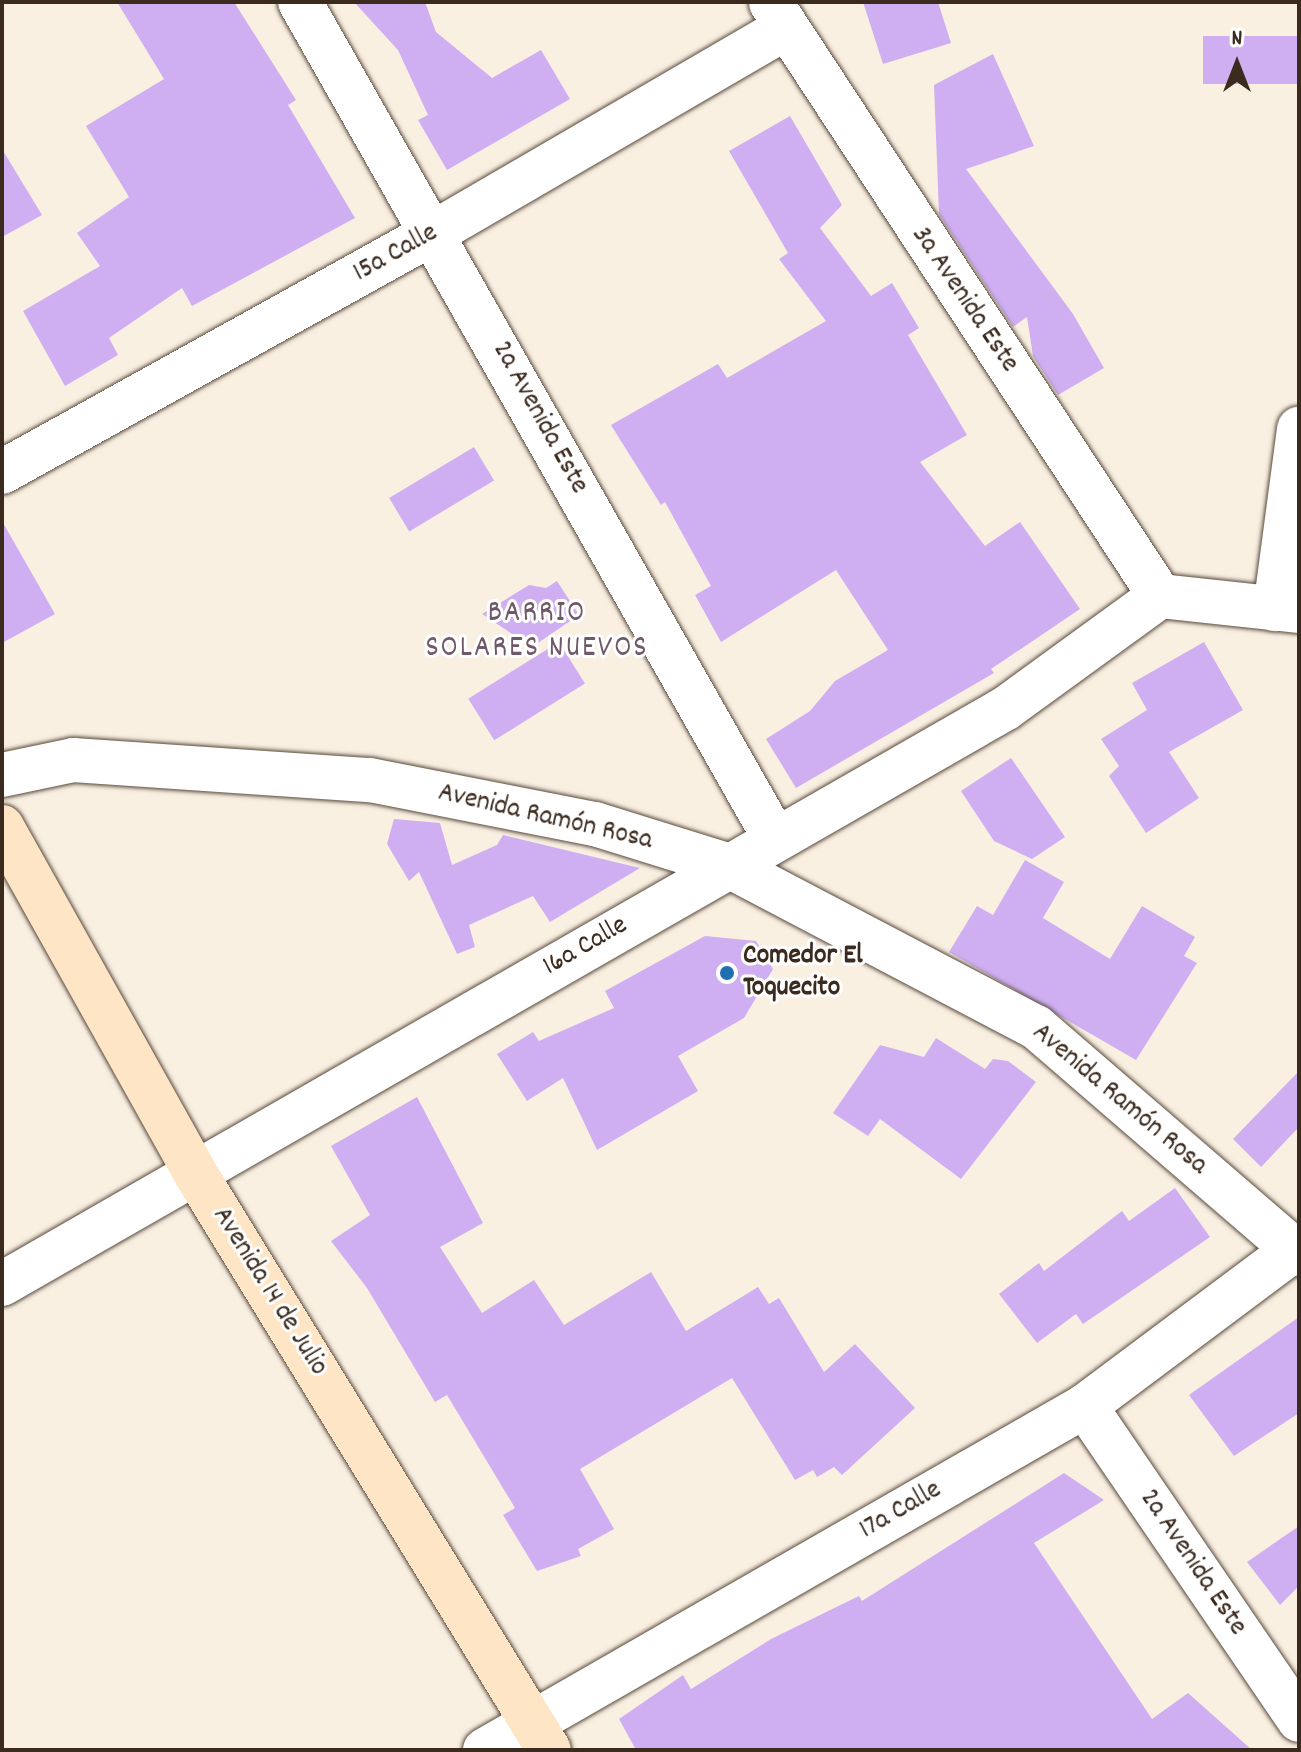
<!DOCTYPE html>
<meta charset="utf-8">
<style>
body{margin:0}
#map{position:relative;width:1301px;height:1752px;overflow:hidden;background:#f9f0e2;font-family:Dekko,sans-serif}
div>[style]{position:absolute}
.building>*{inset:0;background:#cfaff2;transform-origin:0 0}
.roads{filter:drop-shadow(0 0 2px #58483b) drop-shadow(0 0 2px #58483b)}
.street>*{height:44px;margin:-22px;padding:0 22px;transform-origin:22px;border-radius:22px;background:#fff}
.secondary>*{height:44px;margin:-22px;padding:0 22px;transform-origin:22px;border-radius:22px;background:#fde5c5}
.dots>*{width:22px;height:22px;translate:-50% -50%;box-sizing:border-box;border:4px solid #fff;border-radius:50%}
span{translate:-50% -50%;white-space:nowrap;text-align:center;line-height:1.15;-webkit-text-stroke:6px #fff;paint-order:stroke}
.street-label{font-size:28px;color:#3b2a1e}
.poi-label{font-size:28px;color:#3b2a1e;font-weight:700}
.left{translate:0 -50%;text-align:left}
.neighbourhood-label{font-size:30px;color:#6f5968;letter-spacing:2px}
.frame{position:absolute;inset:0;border:4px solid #3b2a1e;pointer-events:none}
.north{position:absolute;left:1197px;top:24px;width:80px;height:80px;-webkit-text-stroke:6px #fff;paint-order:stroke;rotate:0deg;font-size:22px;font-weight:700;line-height:32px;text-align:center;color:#3b2a1e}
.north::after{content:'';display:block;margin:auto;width:28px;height:36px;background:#3b2a1e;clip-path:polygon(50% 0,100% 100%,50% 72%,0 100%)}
</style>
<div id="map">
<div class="building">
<i style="clip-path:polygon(117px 2px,234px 2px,296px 100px,288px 105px,355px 218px,192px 306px,182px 288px,109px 338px,118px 355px,65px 386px,23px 311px,100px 266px,77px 233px,129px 197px,86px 126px,164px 79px)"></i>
<i style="clip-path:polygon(354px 2px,425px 2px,436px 32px,492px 78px,541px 50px,570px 99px,447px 170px,418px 120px,428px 115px,398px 50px)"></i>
<i style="clip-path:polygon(863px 2px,938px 2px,951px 43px,883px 64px)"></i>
<i style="left:1299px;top:36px;width:48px;height:96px;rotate:90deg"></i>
<i style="clip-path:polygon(993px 54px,1034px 146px,966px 169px,1073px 314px,1104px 368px,1058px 395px,1033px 356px,1027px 317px,1013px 327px,939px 214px,934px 85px)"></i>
<i style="clip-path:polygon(790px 116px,842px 205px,820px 228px,871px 296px,892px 283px,919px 328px,908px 335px,967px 435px,920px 462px,985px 546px,1020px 522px,1080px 609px,991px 669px,994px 673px,796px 788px,766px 739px,810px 711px,835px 681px,888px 650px,836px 570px,721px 642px,695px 595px,711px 586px,665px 502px,661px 505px,611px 425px,718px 364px,727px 378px,826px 321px,779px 259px,788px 253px,729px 151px)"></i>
<i style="clip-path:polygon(2px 149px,42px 215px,2px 237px)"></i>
<i style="left:474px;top:447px;width:39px;height:99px;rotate:59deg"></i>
<i style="clip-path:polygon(2px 521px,55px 614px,2px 643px)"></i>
<i style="clip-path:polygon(557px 581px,579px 615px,532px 647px,482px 614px,529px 585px,546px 588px)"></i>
<i style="left:559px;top:642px;width:49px;height:107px;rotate:58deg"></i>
<i style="clip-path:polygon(1204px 642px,1243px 710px,1169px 752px,1199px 798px,1146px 833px,1109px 776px,1119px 766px,1101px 739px,1147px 710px,1132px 683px)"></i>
<i style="clip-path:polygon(1011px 758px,1065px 837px,1032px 859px,994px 841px,961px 791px)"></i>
<i style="clip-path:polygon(394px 819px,440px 823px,452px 865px,497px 845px,503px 835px,640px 868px,550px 922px,533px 896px,469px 925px,475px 947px,457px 954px,419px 872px,409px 881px,387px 844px)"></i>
<i style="clip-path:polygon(1025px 860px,1064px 882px,1043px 918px,1110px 959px,1142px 906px,1195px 937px,1184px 956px,1197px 963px,1136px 1060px,949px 952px,977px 906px,993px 915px)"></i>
<i style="clip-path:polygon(705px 936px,756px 941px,773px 969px,744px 1018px,678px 1056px,698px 1091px,597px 1150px,563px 1078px,527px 1101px,497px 1054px,533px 1032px,539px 1041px,614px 1008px,605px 991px)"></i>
<i style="clip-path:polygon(936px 1038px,985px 1069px,993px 1059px,1008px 1061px,1036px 1082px,961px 1179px,880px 1119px,868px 1136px,833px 1113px,880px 1045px,924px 1057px)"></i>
<i style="clip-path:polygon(1299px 1071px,1299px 1127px,1261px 1167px,1233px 1139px)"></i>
<i style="clip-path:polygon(417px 1097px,483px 1223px,440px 1247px,482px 1313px,534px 1280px,564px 1325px,651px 1272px,686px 1331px,758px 1287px,769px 1304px,779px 1298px,824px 1372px,855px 1344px,915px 1408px,842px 1475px,834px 1467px,817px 1477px,813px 1470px,795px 1480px,732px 1378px,580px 1469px,614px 1529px,578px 1549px,581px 1556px,537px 1571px,503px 1515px,515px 1508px,447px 1395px,435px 1402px,367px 1288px,331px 1241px,370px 1215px,331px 1146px)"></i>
<i style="clip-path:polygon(1175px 1188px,1210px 1237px,1083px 1324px,1076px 1314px,1037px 1343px,999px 1294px,1039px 1263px,1044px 1271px,1122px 1211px,1129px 1221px)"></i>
<i style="clip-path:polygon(1299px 1317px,1299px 1413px,1234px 1456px,1189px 1395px)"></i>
<i style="clip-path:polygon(1064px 1473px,1104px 1500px,1034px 1543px,1152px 1719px,1188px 1693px,1252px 1750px,636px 1750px,619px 1719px,683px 1675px,691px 1689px,771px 1639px,859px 1596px,862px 1601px)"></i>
<i style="clip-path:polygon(1299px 1526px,1299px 1586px,1280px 1605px,1247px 1562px)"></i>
</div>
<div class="roads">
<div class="street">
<i style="left:300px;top:2px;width:960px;rotate:60.42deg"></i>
<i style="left:771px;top:3px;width:709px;rotate:56.74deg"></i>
<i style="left:2px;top:472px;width:495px;rotate:-29deg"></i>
<i style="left:435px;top:232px;width:405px;rotate:-30.2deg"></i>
<i style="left:1160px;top:596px;width:140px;rotate:6.2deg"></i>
<i style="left:1275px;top:609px;width:182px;rotate:-82.4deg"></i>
<i style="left:2px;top:775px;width:73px;rotate:-11.9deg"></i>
<i style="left:73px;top:760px;width:298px;rotate:3.9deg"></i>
<i style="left:370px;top:780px;width:229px;rotate:11.1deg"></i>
<i style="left:595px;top:824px;width:138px;rotate:17.3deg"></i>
<i style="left:727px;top:865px;width:349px;rotate:27.7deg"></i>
<i style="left:1036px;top:1027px;width:347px;rotate:40.8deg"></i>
<i style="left:2px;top:1284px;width:1157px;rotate:-29.84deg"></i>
<i style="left:1006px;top:708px;width:190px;rotate:-36deg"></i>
<i style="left:1085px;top:1406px;width:380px;rotate:55.7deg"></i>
<i style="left:485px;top:1750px;width:692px;rotate:-29.83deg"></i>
<i style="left:1085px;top:1406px;width:267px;rotate:-36.8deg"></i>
</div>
<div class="secondary">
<i style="left:2px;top:827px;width:400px;rotate:60.8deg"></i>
<i style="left:197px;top:1176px;width:673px;rotate:58.48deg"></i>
</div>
</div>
<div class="dots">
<i style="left:727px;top:973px;background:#1f6fb2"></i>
</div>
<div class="street-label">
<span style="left:396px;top:254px;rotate:-29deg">15a Calle</span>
<span style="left:964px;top:300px;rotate:56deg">3a Avenida Este</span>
<span style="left:539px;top:418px;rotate:61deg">2a Avenida Este</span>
<span style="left:545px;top:818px;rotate:13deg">Avenida Ramón Rosa</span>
<span style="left:586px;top:947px;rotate:-30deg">16a Calle</span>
<span style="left:1119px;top:1100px;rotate:40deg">Avenida Ramón Rosa</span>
<span style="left:269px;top:1292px;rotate:58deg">Avenida 14 de Julio</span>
<span style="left:901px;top:1511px;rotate:-30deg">17a Calle</span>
<span style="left:1192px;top:1563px;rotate:56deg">2a Avenida Este</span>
</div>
<div class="poi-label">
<span class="left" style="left:743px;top:973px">Comedor El<br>Toquecito</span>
</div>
<div class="neighbourhood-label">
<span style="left:537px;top:632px">BARRIO<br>SOLARES NUEVOS</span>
</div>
<div class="frame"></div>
<div class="north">N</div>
</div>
